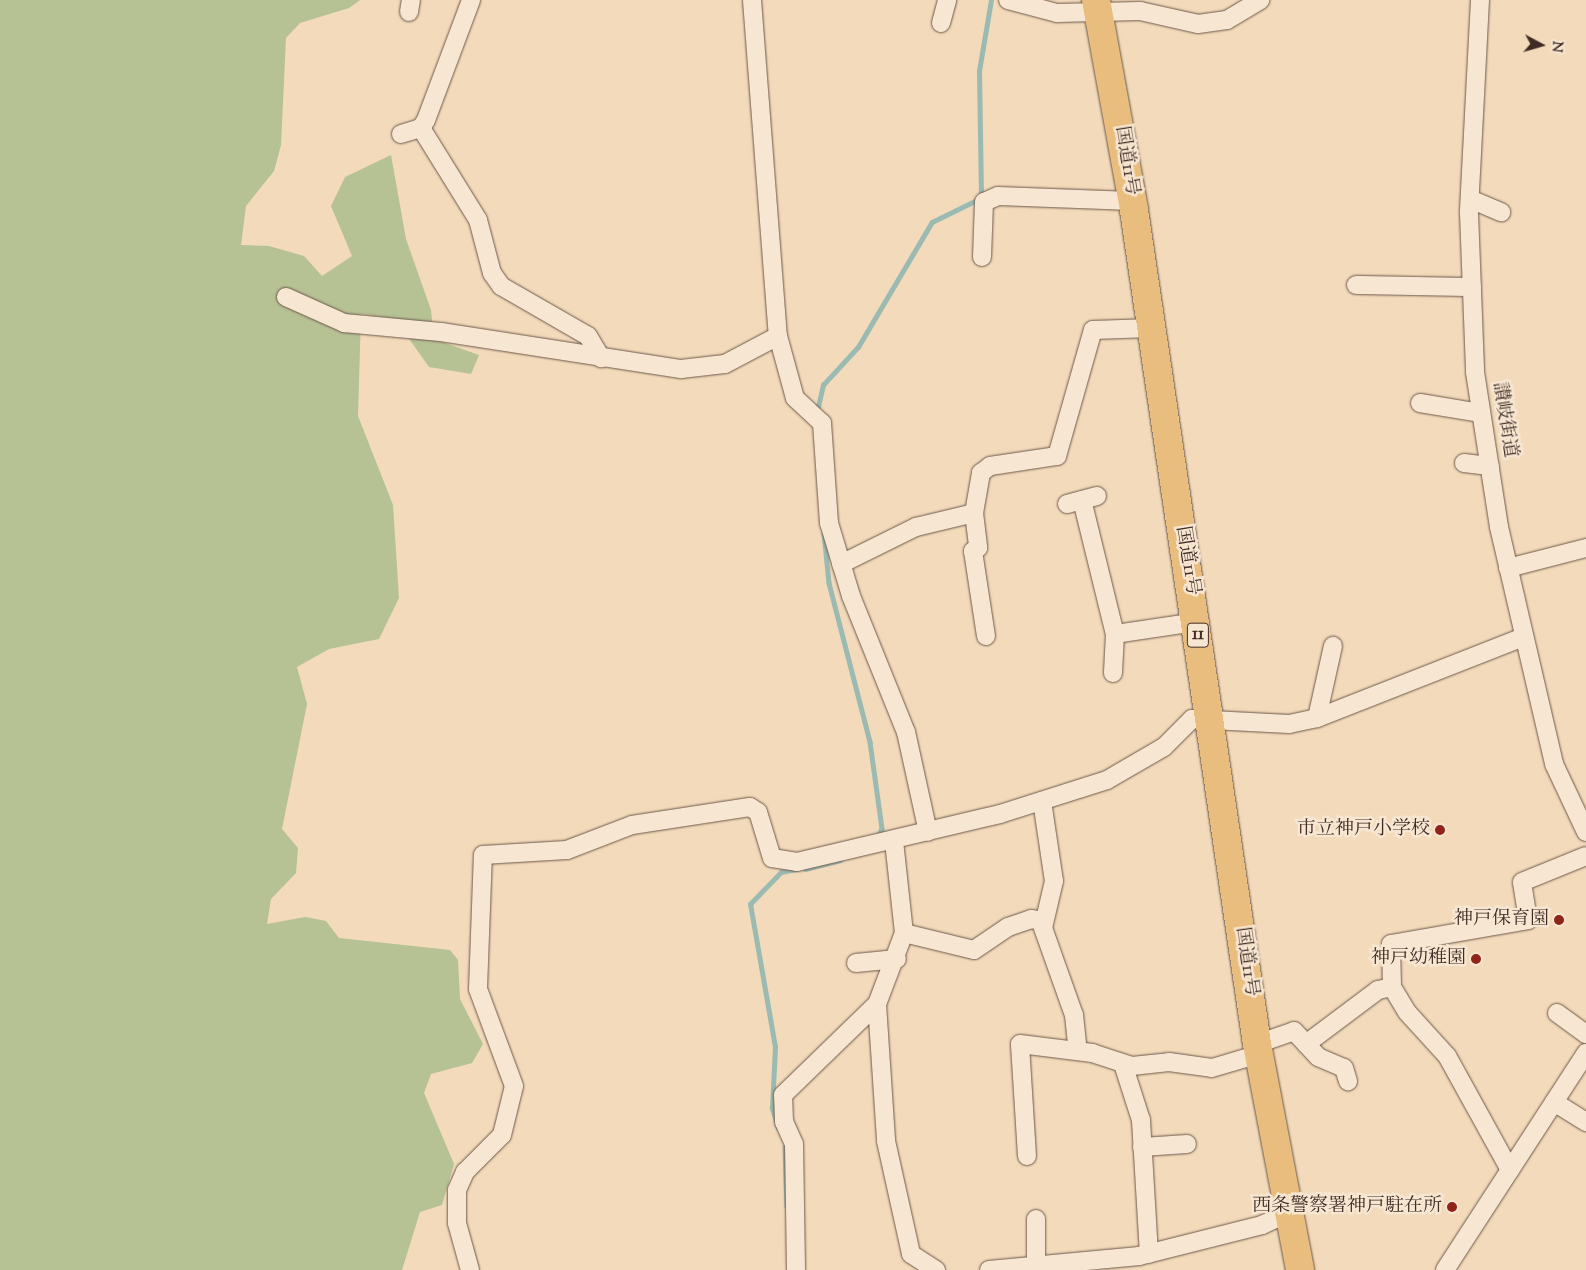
<!DOCTYPE html>
<meta charset="utf-8">
<style>
body{margin:0}
#map{position:relative;width:1586px;height:1270px;overflow:hidden;background:#f2daba;font-family:"Sorts Mill Goudy","Noto Serif JP",serif}
div>[style]{position:absolute}
.green>*{inset:0;background:#b6c194}
.stream>*{height:4.5px;margin:-2.25px;padding:0 2.25px;transform-origin:2.25px;border-radius:2.25px;background:#9bbab2}
.roads{filter:drop-shadow(0 0 1px #6d584a) drop-shadow(0 0 1px #6d584a)}
.street>*{height:18px;margin:-9px;padding:0 9px;transform-origin:9px;border-radius:9px;background:#f7e7d2}
.highway>*{height:28px;margin:-14px;padding:0 14px;transform-origin:14px;border-radius:14px;background:#e9bd7d}
.dots>*{width:14px;height:14px;translate:-50% -50%;box-sizing:border-box;border:2px solid #f7e7d2;border-radius:50%}
span{translate:-50% -50%;white-space:nowrap;text-align:center;line-height:1.15;-webkit-text-stroke:5px #f7e7d2;paint-order:stroke}
.shield-label span{padding:1px 4px;background:#f7e7d2;border:1px solid;border-radius:4px;-webkit-text-stroke-width:0}
.shield-label{font-size:18px;color:#412c25;font-weight:700}
.street-label{font-size:19px;color:#412c25}
.poi-label{font-size:19px;color:#412c25}
.right{translate:-100% -50%;text-align:right}
.north{position:absolute;left:1516px;top:20px;width:50px;height:50px;-webkit-text-stroke:4px #f7e7d2;paint-order:stroke;rotate:96deg;font-size:14px;font-weight:700;line-height:20px;text-align:center;color:#412c25}
.north::after{content:'';display:block;margin:auto;width:18px;height:22px;background:#412c25;clip-path:polygon(50% 0,100% 100%,50% 72%,0 100%)}
</style>
<div id="map">
<div class="green">
<i style="clip-path:polygon(0 0,360px 0,349px 8px,300px 23px,286px 38px,281px 145px,274px 171px,246px 206px,241px 245px,269px 246px,304px 256px,322px 276px,352px 256px,331px 206px,345px 177px,391px 155px,406px 239px,431px 310px,434px 339px,479px 355px,471px 374px,429px 367px,395px 319px,361px 314px,358px 416px,393px 505px,399px 598px,379px 639px,329px 649px,297px 667px,307px 704px,282px 829px,298px 848px,296px 873px,271px 899px,267px 924px,305px 917px,326px 921px,339px 938px,450px 950px,458px 960px,460px 999px,483px 1044px,472px 1063px,431px 1074px,424px 1093px,454px 1164px,442px 1205px,420px 1212px,402px 1270px,0 1270px)"></i>
</div>
<div class="stream">
<i style="left:817px;top:411px;width:27px;rotate:-77deg"></i>
<i style="left:823px;top:385px;width:52px;rotate:-47.4deg"></i>
<i style="left:858px;top:347px;width:145px;rotate:-59.4deg"></i>
<i style="left:932px;top:222px;width:55px;rotate:-26.1deg"></i>
<i style="left:981px;top:198px;width:127px;rotate:-90.9deg"></i>
<i style="left:979px;top:71px;width:72px;rotate:-80.4deg"></i>
<i style="left:824px;top:533px;width:50px;rotate:84.3deg"></i>
<i style="left:829px;top:583px;width:164px;rotate:75.5deg"></i>
<i style="left:870px;top:742px;width:88px;rotate:82.1deg"></i>
<i style="left:882px;top:829px;width:10px;rotate:119deg"></i>
<i style="left:805px;top:869px;width:36px;rotate:-14deg"></i>
<i style="left:778px;top:1128px;width:21px;rotate:-107deg"></i>
<i style="left:772px;top:1108px;width:61px;rotate:-87.2deg"></i>
<i style="left:775px;top:1047px;width:145px;rotate:-99.9deg"></i>
<i style="left:750px;top:904px;width:45px;rotate:-45.9deg"></i>
<i style="left:781px;top:872px;width:16px;rotate:-11deg"></i>
<i style="left:785px;top:1147px;width:59px;rotate:88.1deg"></i>
</div>
<div class="roads">
<div class="street">
<i style="left:752px;top:0;width:337px;rotate:85.6deg"></i>
<i style="left:778px;top:336px;width:64px;rotate:74.7deg"></i>
<i style="left:795px;top:398px;width:37px;rotate:43deg"></i>
<i style="left:822px;top:423px;width:100px;rotate:86deg"></i>
<i style="left:829px;top:523px;width:76px;rotate:73.2deg"></i>
<i style="left:851px;top:596px;width:147px;rotate:68deg"></i>
<i style="left:906px;top:732px;width:102px;rotate:77.6deg"></i>
<i style="left:1008px;top:0;width:51px;rotate:14.9deg"></i>
<i style="left:1057px;top:13px;width:83px;rotate:-1.4deg"></i>
<i style="left:1140px;top:11px;width:59px;rotate:12.6deg"></i>
<i style="left:1198px;top:24px;width:29px;rotate:-8deg"></i>
<i style="left:1227px;top:20px;width:39px;rotate:-31deg"></i>
<i style="left:1480px;top:0;width:213px;rotate:93deg"></i>
<i style="left:1469px;top:213px;width:159px;rotate:87.8deg"></i>
<i style="left:1475px;top:372px;width:157px;rotate:81.2deg"></i>
<i style="left:1499px;top:527px;width:243px;rotate:76.9deg"></i>
<i style="left:1554px;top:764px;width:75px;rotate:64.8deg"></i>
<i style="left:409px;top:12px;width:12px;rotate:-81deg"></i>
<i style="left:941px;top:23px;width:24px;rotate:-75deg"></i>
<i style="left:421px;top:128px;width:108px;rotate:58.2deg"></i>
<i style="left:478px;top:220px;width:55px;rotate:75.2deg"></i>
<i style="left:492px;top:273px;width:16px;rotate:55deg"></i>
<i style="left:501px;top:286px;width:100px;rotate:29.9deg"></i>
<i style="left:588px;top:336px;width:26px;rotate:59deg"></i>
<i style="left:401px;top:134px;width:21px;rotate:-17deg"></i>
<i style="left:421px;top:128px;width:9px;rotate:-58deg"></i>
<i style="left:426px;top:120px;width:128px;rotate:-69.4deg"></i>
<i style="left:1470px;top:199px;width:34px;rotate:23deg"></i>
<i style="left:982px;top:257px;width:55px;rotate:-87.9deg"></i>
<i style="left:984px;top:202px;width:15px;rotate:-23deg"></i>
<i style="left:998px;top:196px;width:134px;rotate:2.1deg"></i>
<i style="left:1356px;top:285px;width:116px;rotate:1deg"></i>
<i style="left:286px;top:297px;width:64px;rotate:24.1deg"></i>
<i style="left:344px;top:323px;width:97px;rotate:5.3deg"></i>
<i style="left:441px;top:332px;width:243px;rotate:8.8deg"></i>
<i style="left:681px;top:369px;width:44px;rotate:-6.5deg"></i>
<i style="left:725px;top:364px;width:60px;rotate:-27.8deg"></i>
<i style="left:1420px;top:403px;width:62px;rotate:9.3deg"></i>
<i style="left:1464px;top:463px;width:26px;rotate:7deg"></i>
<i style="left:1082px;top:500px;width:138px;rotate:76.2deg"></i>
<i style="left:1115px;top:634px;width:39px;rotate:93deg"></i>
<i style="left:1067px;top:504px;width:31px;rotate:-15deg"></i>
<i style="left:974px;top:513px;width:35px;rotate:83deg"></i>
<i style="left:978px;top:548px;width:6px;rotate:149deg"></i>
<i style="left:973px;top:551px;width:86px;rotate:81.3deg"></i>
<i style="left:841px;top:564px;width:84px;rotate:-26.3deg"></i>
<i style="left:916px;top:527px;width:60px;rotate:-13.6deg"></i>
<i style="left:974px;top:513px;width:41px;rotate:-80.1deg"></i>
<i style="left:981px;top:473px;width:11px;rotate:-38deg"></i>
<i style="left:990px;top:466px;width:68px;rotate:-8.5deg"></i>
<i style="left:1057px;top:456px;width:131px;rotate:-74.1deg"></i>
<i style="left:1093px;top:330px;width:59px;rotate:-1.9deg"></i>
<i style="left:1508px;top:568px;width:81px;rotate:-14.4deg"></i>
<i style="left:1115px;top:634px;width:82px;rotate:-8.4deg"></i>
<i style="left:1317px;top:718px;width:74px;rotate:-77.5deg"></i>
<i style="left:1042px;top:801px;width:81px;rotate:81.5deg"></i>
<i style="left:1054px;top:881px;width:48px;rotate:103.2deg"></i>
<i style="left:1043px;top:928px;width:92px;rotate:70.4deg"></i>
<i style="left:1074px;top:1015px;width:36px;rotate:84deg"></i>
<i style="left:894px;top:841px;width:93px;rotate:83.8deg"></i>
<i style="left:904px;top:933px;width:76px;rotate:110.8deg"></i>
<i style="left:877px;top:1004px;width:137px;rotate:86.2deg"></i>
<i style="left:886px;top:1141px;width:116px;rotate:77.5deg"></i>
<i style="left:911px;top:1254px;width:30px;rotate:33deg"></i>
<i style="left:904px;top:933px;width:72px;rotate:13.7deg"></i>
<i style="left:974px;top:950px;width:41px;rotate:-34.1deg"></i>
<i style="left:1008px;top:927px;width:24px;rotate:-19deg"></i>
<i style="left:1031px;top:919px;width:12px;rotate:9deg"></i>
<i style="left:856px;top:963px;width:41px;rotate:-5.6deg"></i>
<i style="left:1557px;top:1013px;width:36px;rotate:36deg"></i>
<i style="left:1257px;top:1044px;width:39px;rotate:-19deg"></i>
<i style="left:1294px;top:1031px;width:35px;rotate:47deg"></i>
<i style="left:1318px;top:1057px;width:28px;rotate:23deg"></i>
<i style="left:1344px;top:1068px;width:14px;rotate:73deg"></i>
<i style="left:1306px;top:1044px;width:90px;rotate:-36.9deg"></i>
<i style="left:1378px;top:990px;width:14px;rotate:-12deg"></i>
<i style="left:1123px;top:1064px;width:59px;rotate:72.2deg"></i>
<i style="left:1141px;top:1120px;width:134px;rotate:86.6deg"></i>
<i style="left:1554px;top:1102px;width:38px;rotate:32deg"></i>
<i style="left:1142px;top:1147px;width:45px;rotate:-3.8deg"></i>
<i style="left:1027px;top:1156px;width:112px;rotate:-93.6deg"></i>
<i style="left:1020px;top:1044px;width:73px;rotate:7.1deg"></i>
<i style="left:1092px;top:1053px;width:42px;rotate:18deg"></i>
<i style="left:1132px;top:1066px;width:37px;rotate:-6deg"></i>
<i style="left:1169px;top:1062px;width:43px;rotate:7.9deg"></i>
<i style="left:1212px;top:1068px;width:49px;rotate:-16.6deg"></i>
<i style="left:1510px;top:1170px;width:130px;rotate:-118.9deg"></i>
<i style="left:1447px;top:1056px;width:59px;rotate:-132.3deg"></i>
<i style="left:1407px;top:1012px;width:29px;rotate:-121deg"></i>
<i style="left:1392px;top:987px;width:43px;rotate:-91.3deg"></i>
<i style="left:1391px;top:944px;width:139px;rotate:-9.9deg"></i>
<i style="left:1528px;top:920px;width:38px;rotate:-99deg"></i>
<i style="left:1522px;top:882px;width:69px;rotate:-22.1deg"></i>
<i style="left:1036px;top:1219px;width:44px;rotate:90deg"></i>
<i style="left:470px;top:1270px;width:49px;rotate:-105.5deg"></i>
<i style="left:457px;top:1223px;width:33px;rotate:-90deg"></i>
<i style="left:457px;top:1190px;width:20px;rotate:-66deg"></i>
<i style="left:465px;top:1172px;width:52px;rotate:-45deg"></i>
<i style="left:502px;top:1135px;width:50px;rotate:-76.2deg"></i>
<i style="left:514px;top:1086px;width:103px;rotate:-110.4deg"></i>
<i style="left:478px;top:989px;width:134px;rotate:-87.9deg"></i>
<i style="left:483px;top:855px;width:84px;rotate:-3.4deg"></i>
<i style="left:567px;top:850px;width:70px;rotate:-21deg"></i>
<i style="left:632px;top:825px;width:119px;rotate:-8.7deg"></i>
<i style="left:750px;top:807px;width:9px;rotate:32deg"></i>
<i style="left:758px;top:812px;width:48px;rotate:73.1deg"></i>
<i style="left:772px;top:858px;width:25px;rotate:9deg"></i>
<i style="left:797px;top:862px;width:209px;rotate:-13.3deg"></i>
<i style="left:1000px;top:814px;width:112px;rotate:-17.6deg"></i>
<i style="left:1107px;top:780px;width:66px;rotate:-30.1deg"></i>
<i style="left:1164px;top:747px;width:40px;rotate:-45deg"></i>
<i style="left:1192px;top:719px;width:97px;rotate:3deg"></i>
<i style="left:1289px;top:724px;width:29px;rotate:-12deg"></i>
<i style="left:1317px;top:718px;width:222px;rotate:-21.4deg"></i>
<i style="left:796px;top:1270px;width:126px;rotate:-90.9deg"></i>
<i style="left:794px;top:1144px;width:24px;rotate:-114deg"></i>
<i style="left:784px;top:1122px;width:27px;rotate:-92deg"></i>
<i style="left:783px;top:1095px;width:131px;rotate:-44.1deg"></i>
<i style="left:989px;top:1270px;width:151px;rotate:-5.3deg"></i>
<i style="left:1139px;top:1256px;width:127px;rotate:-14.1deg"></i>
<i style="left:1262px;top:1225px;width:26px;rotate:-25deg"></i>
<i style="left:1445px;top:1270px;width:259px;rotate:-57deg"></i>
</div>
<div class="highway">
<i style="left:1096px;top:0;width:213px;rotate:79.7deg"></i>
<i style="left:1134px;top:210px;width:843px;rotate:81.61deg"></i>
<i style="left:1257px;top:1044px;width:230px;rotate:79.2deg"></i>
</div>
</div>
<div class="dots">
<i style="left:1440px;top:830px;background:#8f2418"></i>
<i style="left:1559px;top:920px;background:#8f2418"></i>
<i style="left:1476px;top:959px;background:#8f2418"></i>
<i style="left:1452px;top:1207px;background:#8f2418"></i>
</div>
<div class="shield-label">
<span style="left:1198px;top:635px">11</span>
</div>
<div class="street-label">
<span style="left:1126px;top:161px;rotate:81deg">国道11号</span>
<span style="left:1504px;top:420px;rotate:81deg">讃岐街道</span>
<span style="left:1187px;top:561px;rotate:81deg">国道11号</span>
<span style="left:1246px;top:962px;rotate:82deg">国道11号</span>
</div>
<div class="poi-label">
<span class="right" style="left:1430px;top:830px">市立神戸小学校</span>
<span class="right" style="left:1549px;top:920px">神戸保育園</span>
<span class="right" style="left:1466px;top:959px">神戸幼稚園</span>
<span class="right" style="left:1442px;top:1207px">西条警察署神戸駐在所</span>
</div>
<div class="north">N</div>
</div>
